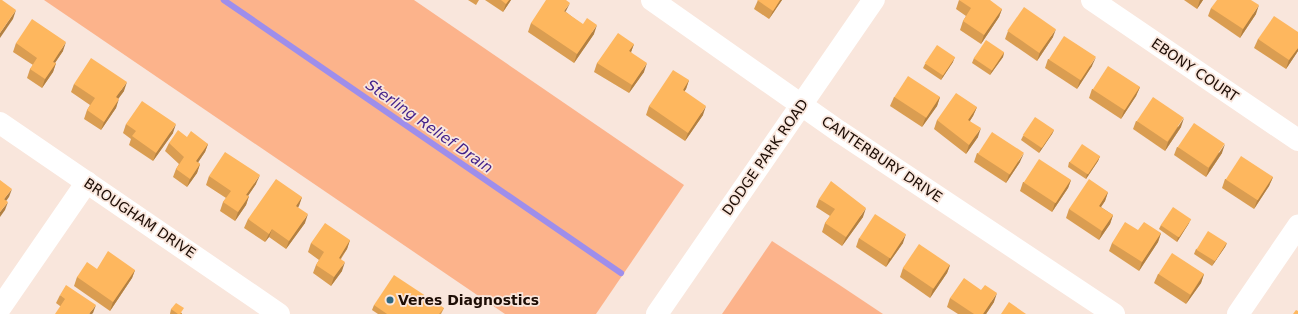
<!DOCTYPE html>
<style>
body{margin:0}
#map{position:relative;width:1298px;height:314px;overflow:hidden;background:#f9e6dc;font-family:"DejaVu Sans",sans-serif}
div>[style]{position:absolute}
.green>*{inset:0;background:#fcb38b}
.stream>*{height:5.5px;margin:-2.75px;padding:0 2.75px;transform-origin:2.75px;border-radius:2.75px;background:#9e8eeb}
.minor>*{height:22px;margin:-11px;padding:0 11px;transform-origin:11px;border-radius:11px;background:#fff}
.wall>*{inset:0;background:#da9d51}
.shaded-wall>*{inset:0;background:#b28042}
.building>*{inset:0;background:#feb75e;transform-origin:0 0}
.dots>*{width:11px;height:11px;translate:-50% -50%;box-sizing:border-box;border:2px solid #f9e6dc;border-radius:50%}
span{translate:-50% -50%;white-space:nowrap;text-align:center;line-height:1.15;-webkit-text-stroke:3.5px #f9e6dc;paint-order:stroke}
.street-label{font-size:14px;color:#1d0d05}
.poi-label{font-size:14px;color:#1d0d05;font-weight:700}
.left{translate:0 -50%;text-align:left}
.water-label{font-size:15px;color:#411f8a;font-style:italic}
</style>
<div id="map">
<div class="green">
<i style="clip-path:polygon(44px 0,414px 0,684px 185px,596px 314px,505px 314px)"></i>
<i style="clip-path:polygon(772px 241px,838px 284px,883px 314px,722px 314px)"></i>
</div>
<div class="stream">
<i style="left:224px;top:0;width:482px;rotate:34.5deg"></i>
</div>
<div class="minor">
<i style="left:652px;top:0;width:230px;rotate:35.1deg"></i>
<i style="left:840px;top:132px;width:329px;rotate:33.6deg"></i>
<i style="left:1092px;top:0;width:249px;rotate:34.2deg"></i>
<i style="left:0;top:123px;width:338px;rotate:34.4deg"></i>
<i style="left:0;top:308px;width:153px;rotate:-55.4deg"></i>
<i style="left:657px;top:314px;width:382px;rotate:-55.4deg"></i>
<i style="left:1238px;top:314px;width:107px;rotate:-55.7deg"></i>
</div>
<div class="wall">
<i style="clip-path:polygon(468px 0,479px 0,476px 5px)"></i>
<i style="clip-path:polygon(485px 0,511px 0,503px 12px)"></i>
<i style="clip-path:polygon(758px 0,782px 0,769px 19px,754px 9px)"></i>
<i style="clip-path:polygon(959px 0,1002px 9px,999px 17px,981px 44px,960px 30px,963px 21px,966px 16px,956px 9px)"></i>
<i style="clip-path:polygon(1184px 0,1203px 0,1197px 9px)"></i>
<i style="clip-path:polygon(1211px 8px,1256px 14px,1240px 38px,1208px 16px)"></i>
<i style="clip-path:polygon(566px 12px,594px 34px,574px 63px,528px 32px,531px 23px)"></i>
<i style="clip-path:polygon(1008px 31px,1053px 37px,1037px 61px,1005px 39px)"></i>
<i style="clip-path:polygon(1298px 32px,1298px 51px,1286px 69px,1254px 48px,1258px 39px)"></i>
<i style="clip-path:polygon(16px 43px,63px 51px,55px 63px,56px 63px,53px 72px,42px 88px,27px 78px,30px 69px,33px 65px,13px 52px)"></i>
<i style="clip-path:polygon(634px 44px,631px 52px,644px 72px,629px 93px,594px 72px,597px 63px)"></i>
<i style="clip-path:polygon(1004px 52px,1003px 57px,990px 75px,972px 63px,974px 58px)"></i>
<i style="clip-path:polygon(1048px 59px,1092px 66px,1077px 89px,1045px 68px)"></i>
<i style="clip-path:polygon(953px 62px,941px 80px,923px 68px,925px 64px)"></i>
<i style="clip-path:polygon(689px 80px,686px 89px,684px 92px,703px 115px,685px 141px,646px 115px,649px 106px)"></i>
<i style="clip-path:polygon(74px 84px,124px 91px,118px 99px,116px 108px,101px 130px,84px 119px,87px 110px,90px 105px,71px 92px)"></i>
<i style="clip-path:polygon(1140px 87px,1136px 96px,1121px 119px,1089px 98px,1092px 89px)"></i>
<i style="clip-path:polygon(894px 97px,940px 97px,937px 106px,922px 127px,890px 106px)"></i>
<i style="clip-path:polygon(977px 107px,973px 116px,970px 121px,978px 137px,966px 154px,934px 129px,937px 120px)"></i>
<i style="clip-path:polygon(1136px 121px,1181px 127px,1165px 151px,1133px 129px)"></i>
<i style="clip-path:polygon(126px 124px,173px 133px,153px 161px,129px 145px,131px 139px,123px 133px)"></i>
<i style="clip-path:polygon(1054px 130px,1052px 134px,1039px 153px,1021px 140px,1023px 136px)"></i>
<i style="clip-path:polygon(187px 137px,208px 144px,205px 152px,198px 162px,200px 164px,197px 173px,187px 187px,173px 177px,176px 169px,179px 164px,165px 151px,169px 143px)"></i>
<i style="clip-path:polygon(1177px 147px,1222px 153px,1206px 177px,1174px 155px)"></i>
<i style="clip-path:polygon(977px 153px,1020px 162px,1006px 183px,974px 162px)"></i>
<i style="clip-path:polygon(1100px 156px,1098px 161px,1086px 179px,1068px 167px,1069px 162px)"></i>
<i style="clip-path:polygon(209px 176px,256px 184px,248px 196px,249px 196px,246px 205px,235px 221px,220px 211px,223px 202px,226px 198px,206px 185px)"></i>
<i style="clip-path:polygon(1273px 177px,1269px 186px,1254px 209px,1222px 188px,1225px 179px)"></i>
<i style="clip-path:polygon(1071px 180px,1068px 188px,1052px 212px,1020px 191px,1023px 182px)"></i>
<i style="clip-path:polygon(1108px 192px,1105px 201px,1101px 207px,1113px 215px,1110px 224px,1099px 240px,1066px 218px,1069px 209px)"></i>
<i style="clip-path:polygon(302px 197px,298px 207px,305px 223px,286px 249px,269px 237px,265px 242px,244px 228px,248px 219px)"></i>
<i style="clip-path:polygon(819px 199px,863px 217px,842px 246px,822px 232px,825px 223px,830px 216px,816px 207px)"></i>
<i style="clip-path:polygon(1189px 223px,1177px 242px,1159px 229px,1161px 225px)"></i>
<i style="clip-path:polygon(1138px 230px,1161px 233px,1158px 242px,1139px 271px,1109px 251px,1112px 243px)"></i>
<i style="clip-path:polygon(859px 238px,903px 243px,886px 267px,856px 247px)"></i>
<i style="clip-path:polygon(350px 240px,347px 249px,341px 259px,342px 271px,331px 286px,313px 273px,316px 265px,319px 260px,308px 252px,311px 243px)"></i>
<i style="clip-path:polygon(1227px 243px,1225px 247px,1212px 266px,1194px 254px,1196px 249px)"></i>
<i style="clip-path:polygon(950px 265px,947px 273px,930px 298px,900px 277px,903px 268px)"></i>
<i style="clip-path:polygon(97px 269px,135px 270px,132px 278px,110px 311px,74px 286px,77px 277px)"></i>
<i style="clip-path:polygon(1158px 274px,1204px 274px,1201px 283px,1186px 304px,1154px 283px)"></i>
<i style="clip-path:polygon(60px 295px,93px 313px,60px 306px,56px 303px)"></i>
<i style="clip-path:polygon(950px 298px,994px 302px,986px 314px,958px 314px,947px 307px)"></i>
<i style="clip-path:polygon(374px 305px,444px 308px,441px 314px,378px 314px,372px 310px)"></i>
<i style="clip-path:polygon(171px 309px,182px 313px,182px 314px,170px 314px)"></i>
</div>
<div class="shaded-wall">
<i style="clip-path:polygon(509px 0,511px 0,503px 12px,506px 4px)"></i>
<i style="clip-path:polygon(780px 0,782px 0,769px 19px,773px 11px)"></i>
<i style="clip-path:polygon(1200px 0,1203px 0,1197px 9px)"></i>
<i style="clip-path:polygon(570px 3px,566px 11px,561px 19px,564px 11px)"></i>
<i style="clip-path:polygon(1259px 5px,1256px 14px,1240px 38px,1243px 29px)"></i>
<i style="clip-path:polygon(1002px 9px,999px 17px,981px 44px,984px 35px)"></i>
<i style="clip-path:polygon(16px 10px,13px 19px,0 38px,0 33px)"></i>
<i style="clip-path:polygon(597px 25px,594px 34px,574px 63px,577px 54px)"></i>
<i style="clip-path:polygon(1056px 29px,1053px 37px,1037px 61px,1040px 52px)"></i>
<i style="clip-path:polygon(66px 42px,63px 51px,50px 70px,53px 62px)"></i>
<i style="clip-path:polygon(634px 44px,631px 52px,629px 51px)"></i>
<i style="clip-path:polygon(1298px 48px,1298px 51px,1286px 69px,1289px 60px)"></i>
<i style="clip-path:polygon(1004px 52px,1003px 57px,990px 75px,992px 70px)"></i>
<i style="clip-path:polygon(955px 57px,953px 62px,941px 80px,943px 75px)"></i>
<i style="clip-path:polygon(1096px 57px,1092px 66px,1077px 89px,1080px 81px)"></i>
<i style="clip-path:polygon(56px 63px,53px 72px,42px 88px,45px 79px)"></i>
<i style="clip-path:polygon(647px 63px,644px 72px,629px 93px,632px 85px)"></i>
<i style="clip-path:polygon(689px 80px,686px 89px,679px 99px,683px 90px)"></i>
<i style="clip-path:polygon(127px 82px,124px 91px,113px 106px,116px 97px)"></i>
<i style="clip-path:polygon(1140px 87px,1136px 96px,1121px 119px,1124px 111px)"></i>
<i style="clip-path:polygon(940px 97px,937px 106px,922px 127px,925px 119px)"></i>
<i style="clip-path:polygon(119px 99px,116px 108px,101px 130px,104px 122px)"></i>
<i style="clip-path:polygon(706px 106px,703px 115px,685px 141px,688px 133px)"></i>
<i style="clip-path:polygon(977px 107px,973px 116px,965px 128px,968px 120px)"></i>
<i style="clip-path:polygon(1184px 118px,1181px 127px,1165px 151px,1168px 142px)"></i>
<i style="clip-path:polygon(176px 124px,173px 133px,153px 161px,156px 153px)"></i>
<i style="clip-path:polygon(981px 128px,978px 137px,966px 154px,969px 145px)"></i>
<i style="clip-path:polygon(1054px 130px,1052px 134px,1039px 153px,1041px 148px)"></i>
<i style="clip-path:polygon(208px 144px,205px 152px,193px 170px,196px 161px)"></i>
<i style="clip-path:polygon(1225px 144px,1222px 153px,1206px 177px,1209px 168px)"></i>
<i style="clip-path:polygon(1024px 153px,1020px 162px,1006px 183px,1009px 175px)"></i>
<i style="clip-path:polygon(1100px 156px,1098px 161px,1086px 179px,1087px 174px)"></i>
<i style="clip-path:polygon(200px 164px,197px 173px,187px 187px,190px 179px)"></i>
<i style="clip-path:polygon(260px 175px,256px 184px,243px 203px,246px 195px)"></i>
<i style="clip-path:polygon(1273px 177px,1269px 186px,1254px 209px,1257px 201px)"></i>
<i style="clip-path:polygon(1071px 180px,1068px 188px,1052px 212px,1055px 203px)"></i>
<i style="clip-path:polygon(12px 189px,9px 197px,1px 208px,4px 199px)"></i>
<i style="clip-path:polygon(1108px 192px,1105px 201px,1096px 214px,1099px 206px)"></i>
<i style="clip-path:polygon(249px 196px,246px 205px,235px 221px,238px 212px)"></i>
<i style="clip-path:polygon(302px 197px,299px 206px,293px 214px,296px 206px)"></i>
<i style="clip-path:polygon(8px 202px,5px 210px,0 217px,0 212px)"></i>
<i style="clip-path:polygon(866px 208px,863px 217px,842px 246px,846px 237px)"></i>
<i style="clip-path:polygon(308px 214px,305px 223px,286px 249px,289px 241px)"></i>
<i style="clip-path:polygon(1113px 215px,1110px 224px,1099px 240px,1102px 231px)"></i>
<i style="clip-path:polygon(1191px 219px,1189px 223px,1177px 242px,1178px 237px)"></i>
<i style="clip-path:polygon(272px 229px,269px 237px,265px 242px,269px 234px)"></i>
<i style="clip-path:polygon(1161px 233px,1158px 242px,1139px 271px,1142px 262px)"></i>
<i style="clip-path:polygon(906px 234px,903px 243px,886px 267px,889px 259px)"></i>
<i style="clip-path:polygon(350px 240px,347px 249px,335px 266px,339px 258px)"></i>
<i style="clip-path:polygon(1227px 243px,1225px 247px,1212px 266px,1214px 262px)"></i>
<i style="clip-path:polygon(345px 262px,342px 271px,331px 286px,334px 277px)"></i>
<i style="clip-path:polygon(950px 265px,947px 273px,930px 298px,933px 289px)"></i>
<i style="clip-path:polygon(135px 270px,132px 278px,110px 311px,113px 302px)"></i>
<i style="clip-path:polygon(1204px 274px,1201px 283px,1186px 304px,1190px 296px)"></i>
<i style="clip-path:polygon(997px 293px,994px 302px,986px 314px,983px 314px)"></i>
<i style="clip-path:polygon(96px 305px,93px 313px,92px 314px,89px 314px)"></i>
</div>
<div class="building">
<i style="clip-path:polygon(0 0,2px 0,16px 10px,0 33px)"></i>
<i style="clip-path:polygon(501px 0,509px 0,506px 4px)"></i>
<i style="clip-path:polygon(546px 0,566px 0,570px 3px,564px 11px,583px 24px,587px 18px,597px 25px,577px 54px,531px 23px)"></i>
<i style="clip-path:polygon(757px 0,780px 0,773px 11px)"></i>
<i style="clip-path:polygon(959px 0,990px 0,1002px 9px,984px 35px,963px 21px,971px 8px)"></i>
<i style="clip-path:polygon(1217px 0,1251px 0,1259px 5px,1243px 29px,1211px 8px)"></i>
<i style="left:1024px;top:7px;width:39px;height:29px;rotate:35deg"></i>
<i style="clip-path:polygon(1274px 16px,1298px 32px,1298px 48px,1289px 60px,1258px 39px)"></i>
<i style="clip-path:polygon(32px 19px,66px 42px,53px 62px,56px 63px,45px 79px,30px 69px,37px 58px,16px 43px)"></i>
<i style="clip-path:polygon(618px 33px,634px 44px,629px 51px,647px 63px,632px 85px,597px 63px)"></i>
<i style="left:1064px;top:36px;width:38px;height:28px;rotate:33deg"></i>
<i style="left:986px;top:40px;width:22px;height:22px;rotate:34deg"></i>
<i style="left:937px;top:45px;width:22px;height:22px;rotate:34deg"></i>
<i style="clip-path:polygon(91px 58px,127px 82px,116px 97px,119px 99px,104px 122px,87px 110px,95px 98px,74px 84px)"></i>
<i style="left:1108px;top:66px;width:38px;height:28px;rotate:33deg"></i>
<i style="clip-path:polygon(673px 70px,689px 80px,683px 90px,706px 106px,688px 133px,649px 106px)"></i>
<i style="left:908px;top:76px;width:38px;height:25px;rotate:33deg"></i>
<i style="clip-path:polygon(956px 93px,977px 107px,968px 120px,981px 128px,969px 145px,937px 120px)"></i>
<i style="left:1153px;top:97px;width:37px;height:29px;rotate:34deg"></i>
<i style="clip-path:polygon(142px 101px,176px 124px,156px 153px,132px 136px,136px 131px,126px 124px)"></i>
<i style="left:1035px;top:117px;width:23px;height:22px;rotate:34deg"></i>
<i style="left:1194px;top:123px;width:37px;height:29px;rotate:34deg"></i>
<i style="clip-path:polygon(178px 130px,187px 137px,191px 131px,208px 144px,196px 161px,200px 164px,190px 179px,176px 169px,184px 157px,169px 143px)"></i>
<i style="left:992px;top:132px;width:38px;height:26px;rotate:33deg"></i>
<i style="left:1082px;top:144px;width:22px;height:22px;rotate:34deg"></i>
<i style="clip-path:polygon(225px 152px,260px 175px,246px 195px,249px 196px,238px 212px,223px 202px,231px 191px,209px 176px)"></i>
<i style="left:1241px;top:156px;width:38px;height:28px;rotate:33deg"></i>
<i style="left:1039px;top:159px;width:38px;height:28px;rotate:33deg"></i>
<i style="clip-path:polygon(276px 179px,302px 197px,296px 206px,308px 214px,289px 241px,272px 229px,269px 234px,248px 219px)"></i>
<i style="clip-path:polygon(1089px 179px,1108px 192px,1099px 206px,1113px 215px,1102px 231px,1069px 209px)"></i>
<i style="clip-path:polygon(0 180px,12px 189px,4px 199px,8px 202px,0 212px)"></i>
<i style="clip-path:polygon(831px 181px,866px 208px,846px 237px,825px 223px,835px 209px,819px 199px)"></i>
<i style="left:1173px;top:207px;width:22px;height:22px;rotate:34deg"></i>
<i style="left:875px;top:214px;width:37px;height:29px;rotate:33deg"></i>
<i style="clip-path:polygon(1125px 222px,1138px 230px,1144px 222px,1161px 233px,1142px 262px,1112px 243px)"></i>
<i style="clip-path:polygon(325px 223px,350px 240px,339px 258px,345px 262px,334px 277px,316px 265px,324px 252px,311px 243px)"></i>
<i style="left:1208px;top:231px;width:22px;height:22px;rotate:32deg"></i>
<i style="left:919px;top:244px;width:37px;height:29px;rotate:34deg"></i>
<i style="clip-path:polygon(108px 251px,135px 270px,113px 302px,77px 277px,87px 262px,97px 269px)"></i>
<i style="left:1172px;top:253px;width:38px;height:25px;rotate:33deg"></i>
<i style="clip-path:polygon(394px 275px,444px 308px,439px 314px,387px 314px,374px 305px)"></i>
<i style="clip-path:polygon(964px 278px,981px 290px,985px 285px,997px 293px,983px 314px,974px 314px,950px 298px)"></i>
<i style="clip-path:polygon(66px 285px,96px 305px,89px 314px,55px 314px,65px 299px,60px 295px)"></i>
<i style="clip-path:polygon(1009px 302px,1026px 314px,1001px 314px)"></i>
<i style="clip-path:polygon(176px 303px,184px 308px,180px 314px,178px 314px,171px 309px)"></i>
<i style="clip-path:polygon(1296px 310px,1298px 311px,1298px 314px,1293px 314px)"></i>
</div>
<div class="dots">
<i style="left:390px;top:300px;background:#306983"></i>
</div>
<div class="street-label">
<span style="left:1195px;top:70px;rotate:34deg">EBONY COURT</span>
<span style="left:765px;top:157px;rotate:-55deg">DODGE PARK ROAD</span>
<span style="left:882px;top:159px;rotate:34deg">CANTERBURY DRIVE</span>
<span style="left:140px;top:218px;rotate:34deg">BROUGHAM DRIVE</span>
</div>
<div class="poi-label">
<span class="left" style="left:398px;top:300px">Veres Diagnostics</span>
</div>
<div class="water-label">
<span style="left:429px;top:127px;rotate:35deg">Sterling Relief Drain</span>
</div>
</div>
